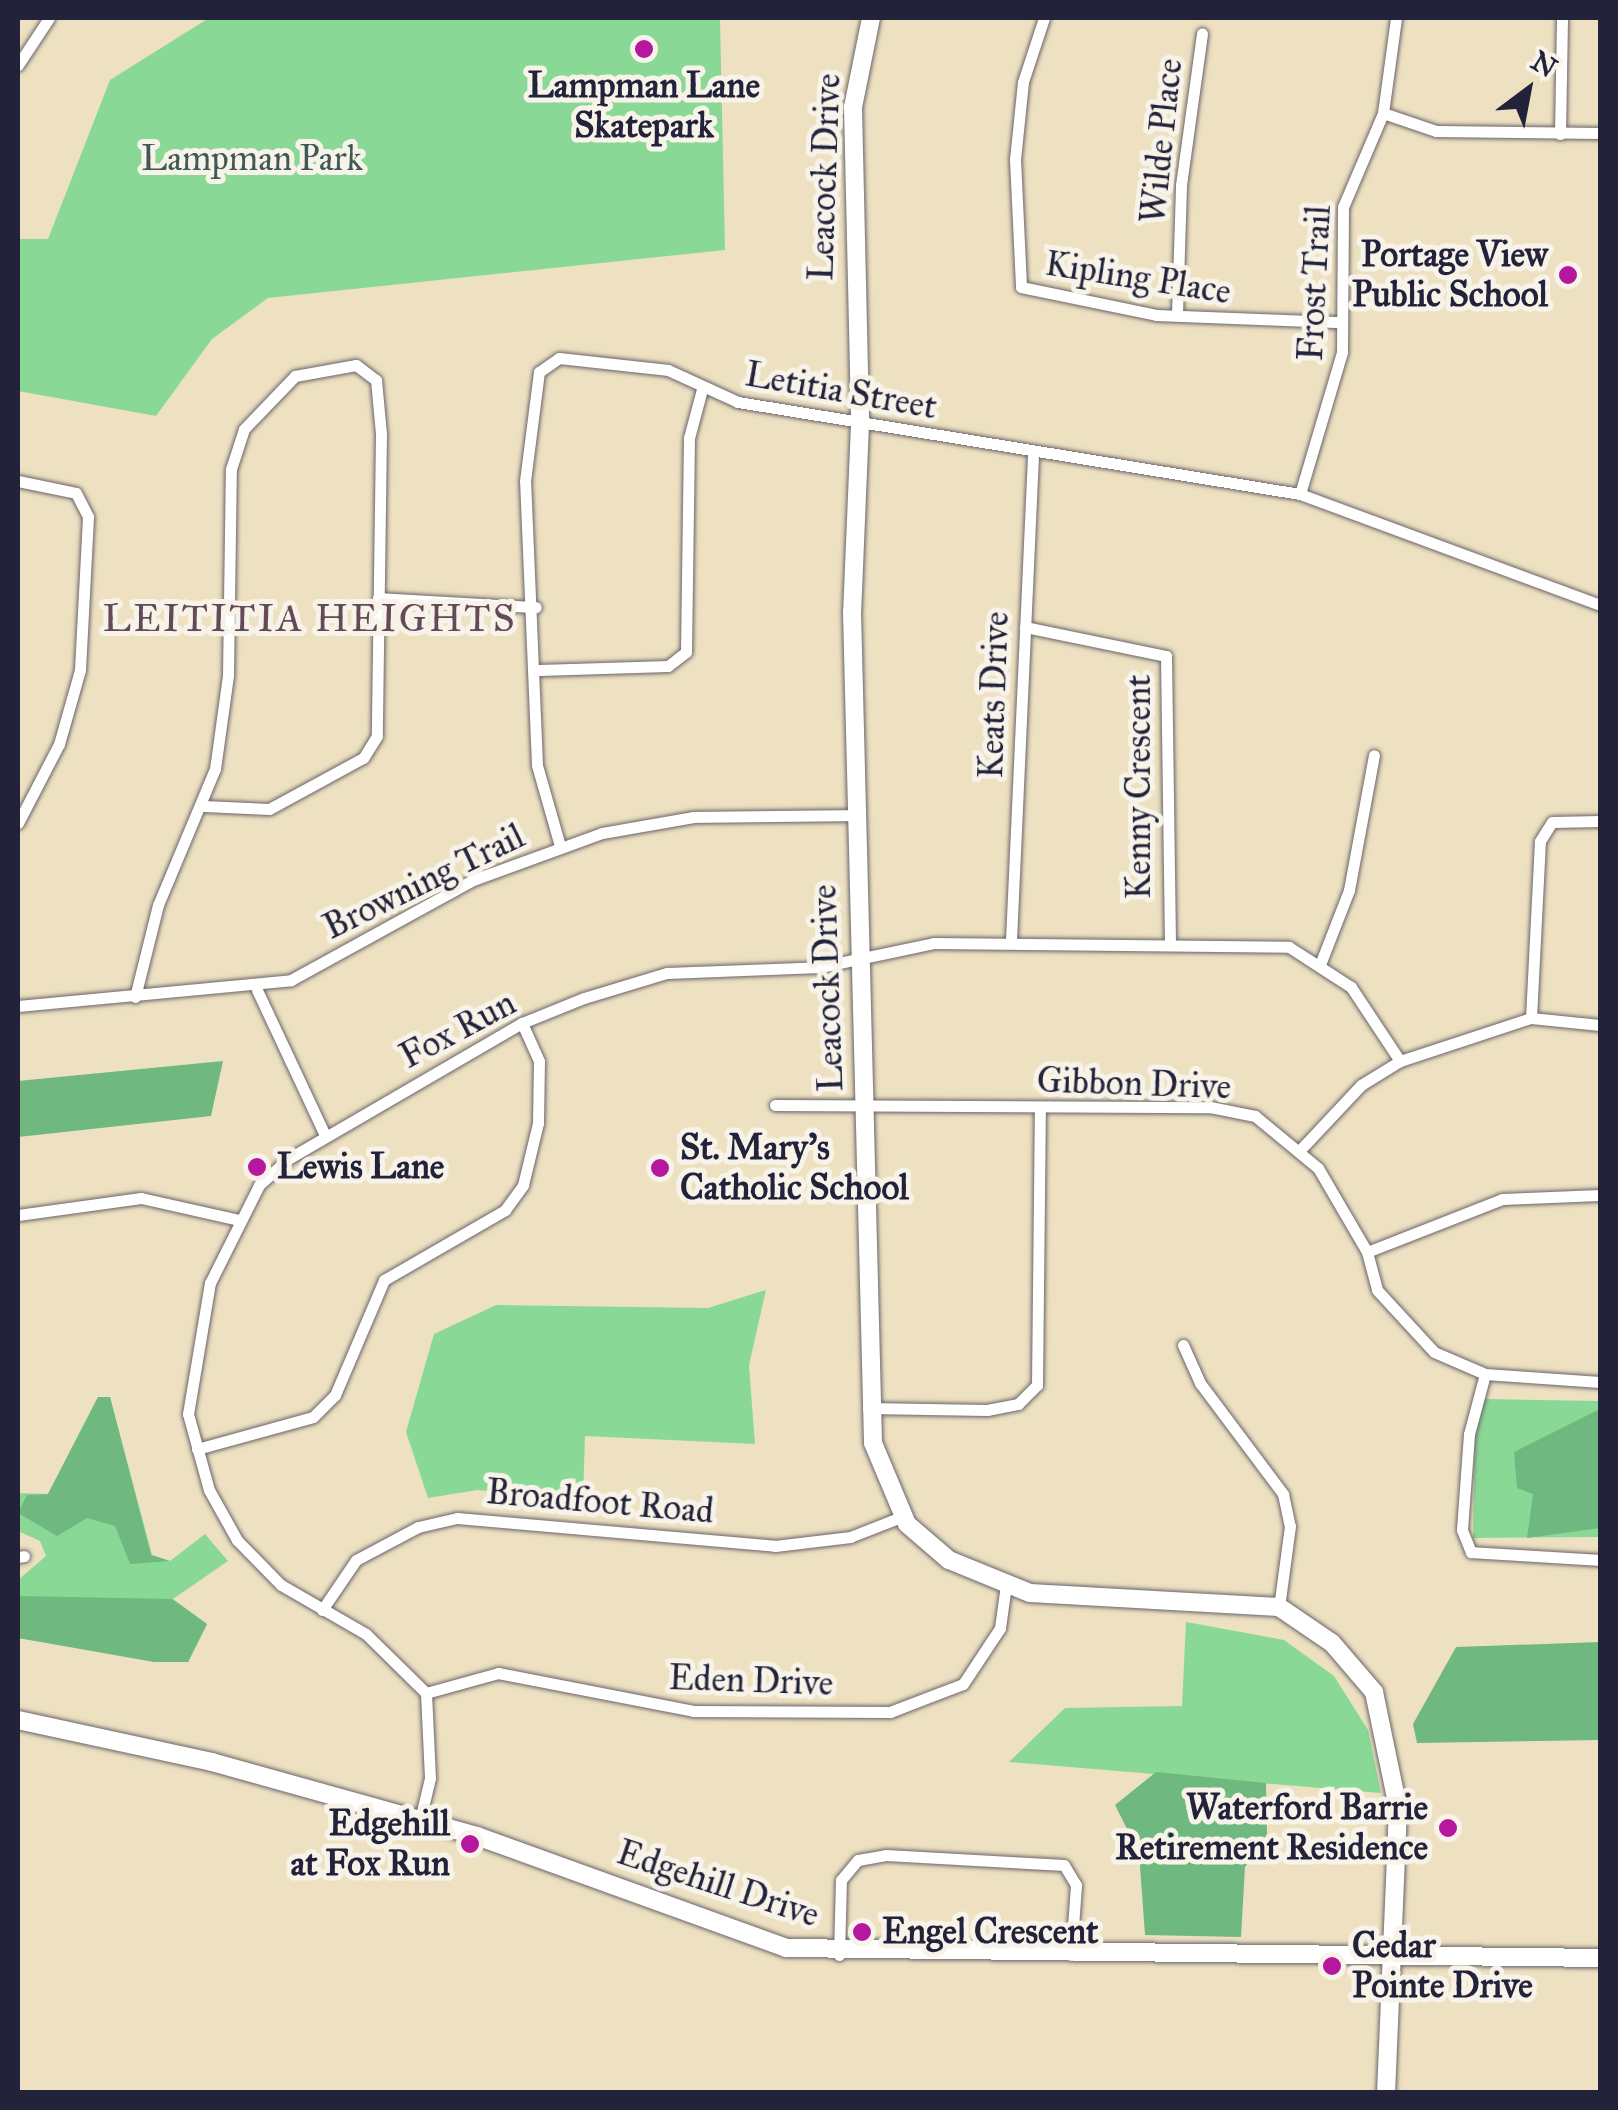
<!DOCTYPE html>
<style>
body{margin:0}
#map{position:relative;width:1618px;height:2110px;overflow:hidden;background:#eee1c2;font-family:"IM FELL Great Primer",serif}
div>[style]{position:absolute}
.green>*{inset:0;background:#8ad896}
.forest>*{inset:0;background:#6fb87f}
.roads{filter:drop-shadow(0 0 2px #69656a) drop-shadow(0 0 2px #69656a)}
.street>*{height:11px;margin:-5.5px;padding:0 5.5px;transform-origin:5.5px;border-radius:5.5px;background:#fff}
.secondary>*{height:18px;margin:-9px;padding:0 9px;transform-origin:9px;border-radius:9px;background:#fff}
.dots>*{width:28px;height:28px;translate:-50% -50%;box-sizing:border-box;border:5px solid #f7f3e8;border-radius:50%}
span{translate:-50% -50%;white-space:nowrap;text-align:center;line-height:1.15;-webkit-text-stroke:10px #f7f3e8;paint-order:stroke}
.poi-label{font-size:35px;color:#22223b;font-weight:700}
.right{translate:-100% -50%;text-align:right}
.left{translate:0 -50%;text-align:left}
.street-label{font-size:35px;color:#22223b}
.park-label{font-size:35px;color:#415956}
.neighbourhood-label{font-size:38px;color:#644958;letter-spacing:2.5px}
.frame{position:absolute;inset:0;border:20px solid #22223b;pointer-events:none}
.north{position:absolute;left:1478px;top:40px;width:100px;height:100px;-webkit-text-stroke:8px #f7f3e8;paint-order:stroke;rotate:32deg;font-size:28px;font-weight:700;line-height:40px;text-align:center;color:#22223b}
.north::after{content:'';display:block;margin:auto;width:35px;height:45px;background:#22223b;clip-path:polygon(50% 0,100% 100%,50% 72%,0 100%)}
</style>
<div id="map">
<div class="green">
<i style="clip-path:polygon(209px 18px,720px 18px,725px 250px,268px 298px,212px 339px,156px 416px,18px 391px,18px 239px,48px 239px,110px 80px)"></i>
<i style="clip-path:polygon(766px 1290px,749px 1365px,755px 1444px,585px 1436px,583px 1499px,477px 1490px,428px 1498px,406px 1432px,434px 1334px,496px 1305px,708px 1308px)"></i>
<i style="clip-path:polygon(98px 1397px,110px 1397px,152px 1555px,170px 1561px,205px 1534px,228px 1561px,173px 1599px,207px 1624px,188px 1662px,18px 1638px,18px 1580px,46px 1556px,40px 1541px,18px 1531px,18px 1493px,48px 1494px)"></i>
<i style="clip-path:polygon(1484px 1399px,1600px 1401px,1600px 1537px,1473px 1538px,1475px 1427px)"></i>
<i style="clip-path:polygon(1186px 1622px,1284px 1640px,1334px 1676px,1368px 1730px,1381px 1793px,1009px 1762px,1065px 1708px,1182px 1706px)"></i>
</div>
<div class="forest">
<i style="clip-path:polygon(223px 1061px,211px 1116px,18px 1137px,18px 1081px)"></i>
<i style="clip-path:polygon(98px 1397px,110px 1397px,151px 1555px,170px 1561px,130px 1564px,115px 1526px,87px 1518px,57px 1536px,18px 1513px,27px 1495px,48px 1494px)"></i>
<i style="clip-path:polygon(1600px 1409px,1600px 1528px,1527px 1538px,1533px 1494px,1517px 1488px,1514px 1452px)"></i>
<i style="clip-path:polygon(18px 1596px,172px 1599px,207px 1624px,188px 1662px,154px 1662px,18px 1638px)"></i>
<i style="clip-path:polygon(1600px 1642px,1600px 1740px,1417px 1743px,1413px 1724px,1456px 1647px)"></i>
<i style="clip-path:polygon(1156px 1772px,1266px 1783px,1267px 1834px,1245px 1867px,1241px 1937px,1145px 1935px,1139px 1853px,1115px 1805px)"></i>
</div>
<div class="roads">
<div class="street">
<i style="left:1044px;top:18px;width:67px;rotate:108.2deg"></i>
<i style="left:1023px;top:82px;width:77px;rotate:95.9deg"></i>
<i style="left:1015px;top:159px;width:128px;rotate:87.3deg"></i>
<i style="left:1021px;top:287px;width:138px;rotate:11.7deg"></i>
<i style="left:1156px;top:315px;width:186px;rotate:2.2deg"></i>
<i style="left:18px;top:65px;width:56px;rotate:-56.6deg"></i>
<i style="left:1383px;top:113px;width:56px;rotate:18.8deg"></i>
<i style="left:1436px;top:131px;width:164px;rotate:0.7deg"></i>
<i style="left:1560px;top:134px;width:116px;rotate:-89deg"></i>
<i style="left:1177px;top:314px;width:129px;rotate:-88.2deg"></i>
<i style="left:1181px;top:185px;width:153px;rotate:-82.1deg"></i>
<i style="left:18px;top:481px;width:59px;rotate:11.7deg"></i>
<i style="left:76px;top:493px;width:27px;rotate:63deg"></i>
<i style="left:88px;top:517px;width:153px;rotate:93deg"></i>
<i style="left:80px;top:670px;width:77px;rotate:105.8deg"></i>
<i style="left:59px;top:744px;width:89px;rotate:117.4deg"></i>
<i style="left:1300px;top:494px;width:148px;rotate:-73.5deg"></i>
<i style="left:1342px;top:352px;width:145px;rotate:-89.6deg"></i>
<i style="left:1343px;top:207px;width:102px;rotate:-66.9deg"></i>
<i style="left:1383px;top:113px;width:96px;rotate:-82.2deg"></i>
<i style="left:378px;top:598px;width:158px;rotate:3.3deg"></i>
<i style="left:1025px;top:627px;width:144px;rotate:11.6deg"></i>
<i style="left:1166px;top:656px;width:286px;rotate:89.2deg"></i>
<i style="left:539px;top:670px;width:129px;rotate:-1.8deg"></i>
<i style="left:668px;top:666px;width:23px;rotate:-38deg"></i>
<i style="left:686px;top:652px;width:214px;rotate:-89.2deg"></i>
<i style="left:689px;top:438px;width:51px;rotate:-75.1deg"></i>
<i style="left:560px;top:846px;width:84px;rotate:-105.9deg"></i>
<i style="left:537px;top:765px;width:284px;rotate:-92.4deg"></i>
<i style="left:525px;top:481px;width:110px;rotate:-82.7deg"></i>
<i style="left:539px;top:372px;width:24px;rotate:-35deg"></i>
<i style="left:559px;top:358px;width:110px;rotate:6.3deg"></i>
<i style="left:668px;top:370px;width:77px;rotate:24.6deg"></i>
<i style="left:738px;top:402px;width:569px;rotate:9.3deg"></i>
<i style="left:1300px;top:494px;width:320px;rotate:20.3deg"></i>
<i style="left:1011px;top:940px;width:488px;rotate:-87.4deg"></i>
<i style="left:1321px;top:962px;width:77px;rotate:-68.7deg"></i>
<i style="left:1349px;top:890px;width:137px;rotate:-79.5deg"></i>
<i style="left:257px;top:990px;width:160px;rotate:64.9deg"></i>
<i style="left:135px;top:997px;width:95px;rotate:-76deg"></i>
<i style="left:158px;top:905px;width:147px;rotate:-67.3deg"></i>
<i style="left:215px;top:769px;width:95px;rotate:-82.1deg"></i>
<i style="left:228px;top:675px;width:206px;rotate:-89.2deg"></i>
<i style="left:231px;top:469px;width:42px;rotate:-72deg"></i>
<i style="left:244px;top:429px;width:74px;rotate:-46.1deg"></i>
<i style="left:295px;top:376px;width:62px;rotate:-10.2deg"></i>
<i style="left:356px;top:365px;width:25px;rotate:37deg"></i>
<i style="left:376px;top:380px;width:54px;rotate:84.7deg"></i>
<i style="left:381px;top:434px;width:302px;rotate:90.8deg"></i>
<i style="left:377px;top:736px;width:26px;rotate:122deg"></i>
<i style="left:363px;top:758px;width:107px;rotate:151.5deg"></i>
<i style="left:269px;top:809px;width:65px;rotate:-177.4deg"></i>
<i style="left:18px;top:1006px;width:274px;rotate:-5.4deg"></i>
<i style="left:291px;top:980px;width:208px;rotate:-28.8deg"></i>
<i style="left:473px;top:880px;width:137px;rotate:-20deg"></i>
<i style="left:602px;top:833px;width:93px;rotate:-9.9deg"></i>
<i style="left:694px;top:817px;width:163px;rotate:-0.7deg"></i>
<i style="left:1531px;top:1018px;width:177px;rotate:-87.1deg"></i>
<i style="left:1540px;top:841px;width:22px;rotate:-58deg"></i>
<i style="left:1552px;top:822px;width:48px;rotate:-1.2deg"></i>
<i style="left:775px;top:1105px;width:435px;rotate:0.3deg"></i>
<i style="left:1210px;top:1107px;width:46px;rotate:11.3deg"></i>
<i style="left:1255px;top:1116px;width:82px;rotate:39.5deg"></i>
<i style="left:1318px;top:1168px;width:97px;rotate:59.7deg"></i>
<i style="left:1367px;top:1252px;width:39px;rotate:75deg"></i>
<i style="left:1377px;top:1290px;width:84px;rotate:47.4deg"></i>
<i style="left:1434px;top:1352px;width:56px;rotate:23.3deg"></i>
<i style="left:1485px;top:1374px;width:115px;rotate:4deg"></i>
<i style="left:1300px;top:1150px;width:89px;rotate:-46.8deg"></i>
<i style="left:1361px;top:1085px;width:46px;rotate:-31.6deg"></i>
<i style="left:1400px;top:1061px;width:138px;rotate:-18.2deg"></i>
<i style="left:1531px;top:1018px;width:69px;rotate:5.8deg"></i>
<i style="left:18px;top:1215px;width:124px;rotate:-7.9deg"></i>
<i style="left:141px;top:1198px;width:100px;rotate:12.7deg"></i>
<i style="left:1367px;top:1252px;width:145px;rotate:-21.4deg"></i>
<i style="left:1502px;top:1199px;width:98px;rotate:-2.3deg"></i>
<i style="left:1183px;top:1345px;width:42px;rotate:65.9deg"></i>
<i style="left:1200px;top:1383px;width:139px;rotate:53.2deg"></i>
<i style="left:1283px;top:1494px;width:33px;rotate:78deg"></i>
<i style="left:1290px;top:1526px;width:82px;rotate:97.7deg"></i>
<i style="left:1485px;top:1374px;width:62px;rotate:104.9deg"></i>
<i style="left:1469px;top:1434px;width:96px;rotate:94.2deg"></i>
<i style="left:1462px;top:1530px;width:24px;rotate:68deg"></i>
<i style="left:1471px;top:1552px;width:129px;rotate:3.5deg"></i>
<i style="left:868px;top:1408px;width:119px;rotate:1deg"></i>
<i style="left:987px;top:1410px;width:32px;rotate:-11deg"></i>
<i style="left:1018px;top:1404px;width:27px;rotate:-45deg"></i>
<i style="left:1037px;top:1385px;width:277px;rotate:-89.4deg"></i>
<i style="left:197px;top:1449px;width:120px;rotate:-15.4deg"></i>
<i style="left:313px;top:1417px;width:31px;rotate:-45deg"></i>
<i style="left:335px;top:1395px;width:125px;rotate:-66.9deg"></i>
<i style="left:384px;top:1280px;width:140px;rotate:-30deg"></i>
<i style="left:505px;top:1210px;width:31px;rotate:-54deg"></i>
<i style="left:523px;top:1185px;width:64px;rotate:-76.4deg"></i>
<i style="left:538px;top:1123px;width:62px;rotate:-89.1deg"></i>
<i style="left:539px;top:1061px;width:42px;rotate:-114.1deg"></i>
<i style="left:18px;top:1557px;width:6px;rotate:-9deg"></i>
<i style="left:322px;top:1610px;width:60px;rotate:-55.8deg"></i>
<i style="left:356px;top:1560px;width:70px;rotate:-28deg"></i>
<i style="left:418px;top:1527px;width:40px;rotate:-13deg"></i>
<i style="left:457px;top:1518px;width:319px;rotate:5deg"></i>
<i style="left:775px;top:1546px;width:76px;rotate:-6.8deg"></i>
<i style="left:850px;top:1537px;width:58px;rotate:-21.3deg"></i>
<i style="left:426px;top:1693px;width:75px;rotate:-15.5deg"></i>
<i style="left:498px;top:1673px;width:199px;rotate:11deg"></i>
<i style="left:693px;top:1711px;width:197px;rotate:0.3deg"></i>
<i style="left:890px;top:1712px;width:78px;rotate:-21deg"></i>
<i style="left:963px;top:1684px;width:67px;rotate:-56.5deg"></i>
<i style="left:1000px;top:1628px;width:43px;rotate:-82.1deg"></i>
<i style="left:420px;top:1820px;width:43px;rotate:-76.6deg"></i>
<i style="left:430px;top:1778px;width:85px;rotate:-92.7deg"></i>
<i style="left:426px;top:1693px;width:84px;rotate:-135.5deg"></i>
<i style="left:366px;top:1634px;width:98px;rotate:-150deg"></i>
<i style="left:281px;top:1585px;width:63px;rotate:-134.4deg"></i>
<i style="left:237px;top:1540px;width:57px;rotate:-119.2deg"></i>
<i style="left:209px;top:1490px;width:79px;rotate:-105.4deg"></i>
<i style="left:188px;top:1414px;width:133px;rotate:-80.5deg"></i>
<i style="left:210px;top:1283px;width:110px;rotate:-63.4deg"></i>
<i style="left:259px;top:1185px;width:39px;rotate:-42deg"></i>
<i style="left:288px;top:1159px;width:271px;rotate:-30.2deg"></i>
<i style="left:522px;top:1023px;width:67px;rotate:-22deg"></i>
<i style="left:584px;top:998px;width:87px;rotate:-16.8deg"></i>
<i style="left:667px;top:973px;width:153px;rotate:-2.2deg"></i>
<i style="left:820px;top:967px;width:116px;rotate:-11.9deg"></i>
<i style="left:934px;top:943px;width:355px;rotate:0.6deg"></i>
<i style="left:1289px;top:947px;width:74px;rotate:32.8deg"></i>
<i style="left:1351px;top:987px;width:89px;rotate:56.5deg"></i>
<i style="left:839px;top:1955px;width:75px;rotate:-88.5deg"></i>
<i style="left:841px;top:1880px;width:26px;rotate:-50deg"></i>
<i style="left:858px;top:1860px;width:28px;rotate:-10deg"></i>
<i style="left:886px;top:1855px;width:178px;rotate:3.2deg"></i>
<i style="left:1064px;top:1865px;width:23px;rotate:59deg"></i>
<i style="left:1076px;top:1885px;width:70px;rotate:94.1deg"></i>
</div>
<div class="secondary">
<i style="left:871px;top:18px;width:91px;rotate:101.4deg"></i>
<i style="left:853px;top:107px;width:317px;rotate:88.7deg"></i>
<i style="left:860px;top:424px;width:188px;rotate:92.4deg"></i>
<i style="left:852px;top:612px;width:831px;rotate:88.55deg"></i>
<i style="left:873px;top:1443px;width:88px;rotate:67.2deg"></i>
<i style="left:907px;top:1524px;width:55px;rotate:40.6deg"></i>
<i style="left:949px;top:1560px;width:87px;rotate:22.2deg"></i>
<i style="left:1030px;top:1593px;width:249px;rotate:3.2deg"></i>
<i style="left:1279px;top:1607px;width:64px;rotate:34.2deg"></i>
<i style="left:1332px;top:1643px;width:65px;rotate:49.4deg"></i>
<i style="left:1374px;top:1692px;width:118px;rotate:78.3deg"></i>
<i style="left:1398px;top:1808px;width:284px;rotate:92.4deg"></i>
<i style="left:18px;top:1720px;width:198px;rotate:12.2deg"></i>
<i style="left:212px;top:1762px;width:275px;rotate:15.6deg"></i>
<i style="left:477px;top:1836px;width:329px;rotate:19.9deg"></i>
<i style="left:786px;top:1948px;width:814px;rotate:0.7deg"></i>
</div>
</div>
<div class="dots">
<i style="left:644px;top:49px;background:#b5179e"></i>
<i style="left:1568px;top:275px;background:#b5179e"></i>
<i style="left:257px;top:1167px;background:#b5179e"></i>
<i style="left:660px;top:1168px;background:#b5179e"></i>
<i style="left:1448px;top:1828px;background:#b5179e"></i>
<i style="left:470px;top:1844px;background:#b5179e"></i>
<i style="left:862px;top:1932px;background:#b5179e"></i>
<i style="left:1332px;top:1966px;background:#b5179e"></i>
</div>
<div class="poi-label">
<span style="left:644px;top:106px">Lampman Lane<br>Skatepark</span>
<span class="right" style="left:1548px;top:275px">Portage View<br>Public School</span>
<span class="left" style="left:680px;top:1168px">St. Mary's<br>Catholic School</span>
<span class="left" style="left:277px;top:1167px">Lewis Lane</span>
<span class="right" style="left:1428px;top:1828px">Waterford Barrie<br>Retirement Residence</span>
<span class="right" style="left:450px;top:1844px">Edgehill<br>at Fox Run</span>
<span class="left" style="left:882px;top:1932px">Engel Crescent</span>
<span class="left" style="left:1352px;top:1966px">Cedar<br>Pointe Drive</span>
</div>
<div class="street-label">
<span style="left:1162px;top:141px;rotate:-84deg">Wilde Place</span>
<span style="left:825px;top:177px;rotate:-88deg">Leacock Drive</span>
<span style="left:1138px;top:278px;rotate:9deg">Kipling Place</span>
<span style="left:1315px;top:283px;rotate:-87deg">Frost Trail</span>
<span style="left:841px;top:391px;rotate:10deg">Letitia Street</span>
<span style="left:994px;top:695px;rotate:-88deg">Keats Drive</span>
<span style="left:1139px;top:787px;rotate:-90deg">Kenny Crescent</span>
<span style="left:424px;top:882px;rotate:-26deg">Browning Trail</span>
<span style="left:828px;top:988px;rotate:-92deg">Leacock Drive</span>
<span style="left:458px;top:1030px;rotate:-28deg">Fox Run</span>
<span style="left:1134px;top:1084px;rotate:2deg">Gibbon Drive</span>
<span style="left:600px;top:1502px;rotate:5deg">Broadfoot Road</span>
<span style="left:751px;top:1681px;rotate:2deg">Eden Drive</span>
<span style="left:718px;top:1884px;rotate:18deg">Edgehill Drive</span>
</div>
<div class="park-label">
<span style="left:252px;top:159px">Lampman Park</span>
</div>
<div class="neighbourhood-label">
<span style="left:310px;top:619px">LEITITIA HEIGHTS</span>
</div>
<div class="frame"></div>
<div class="north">N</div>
</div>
